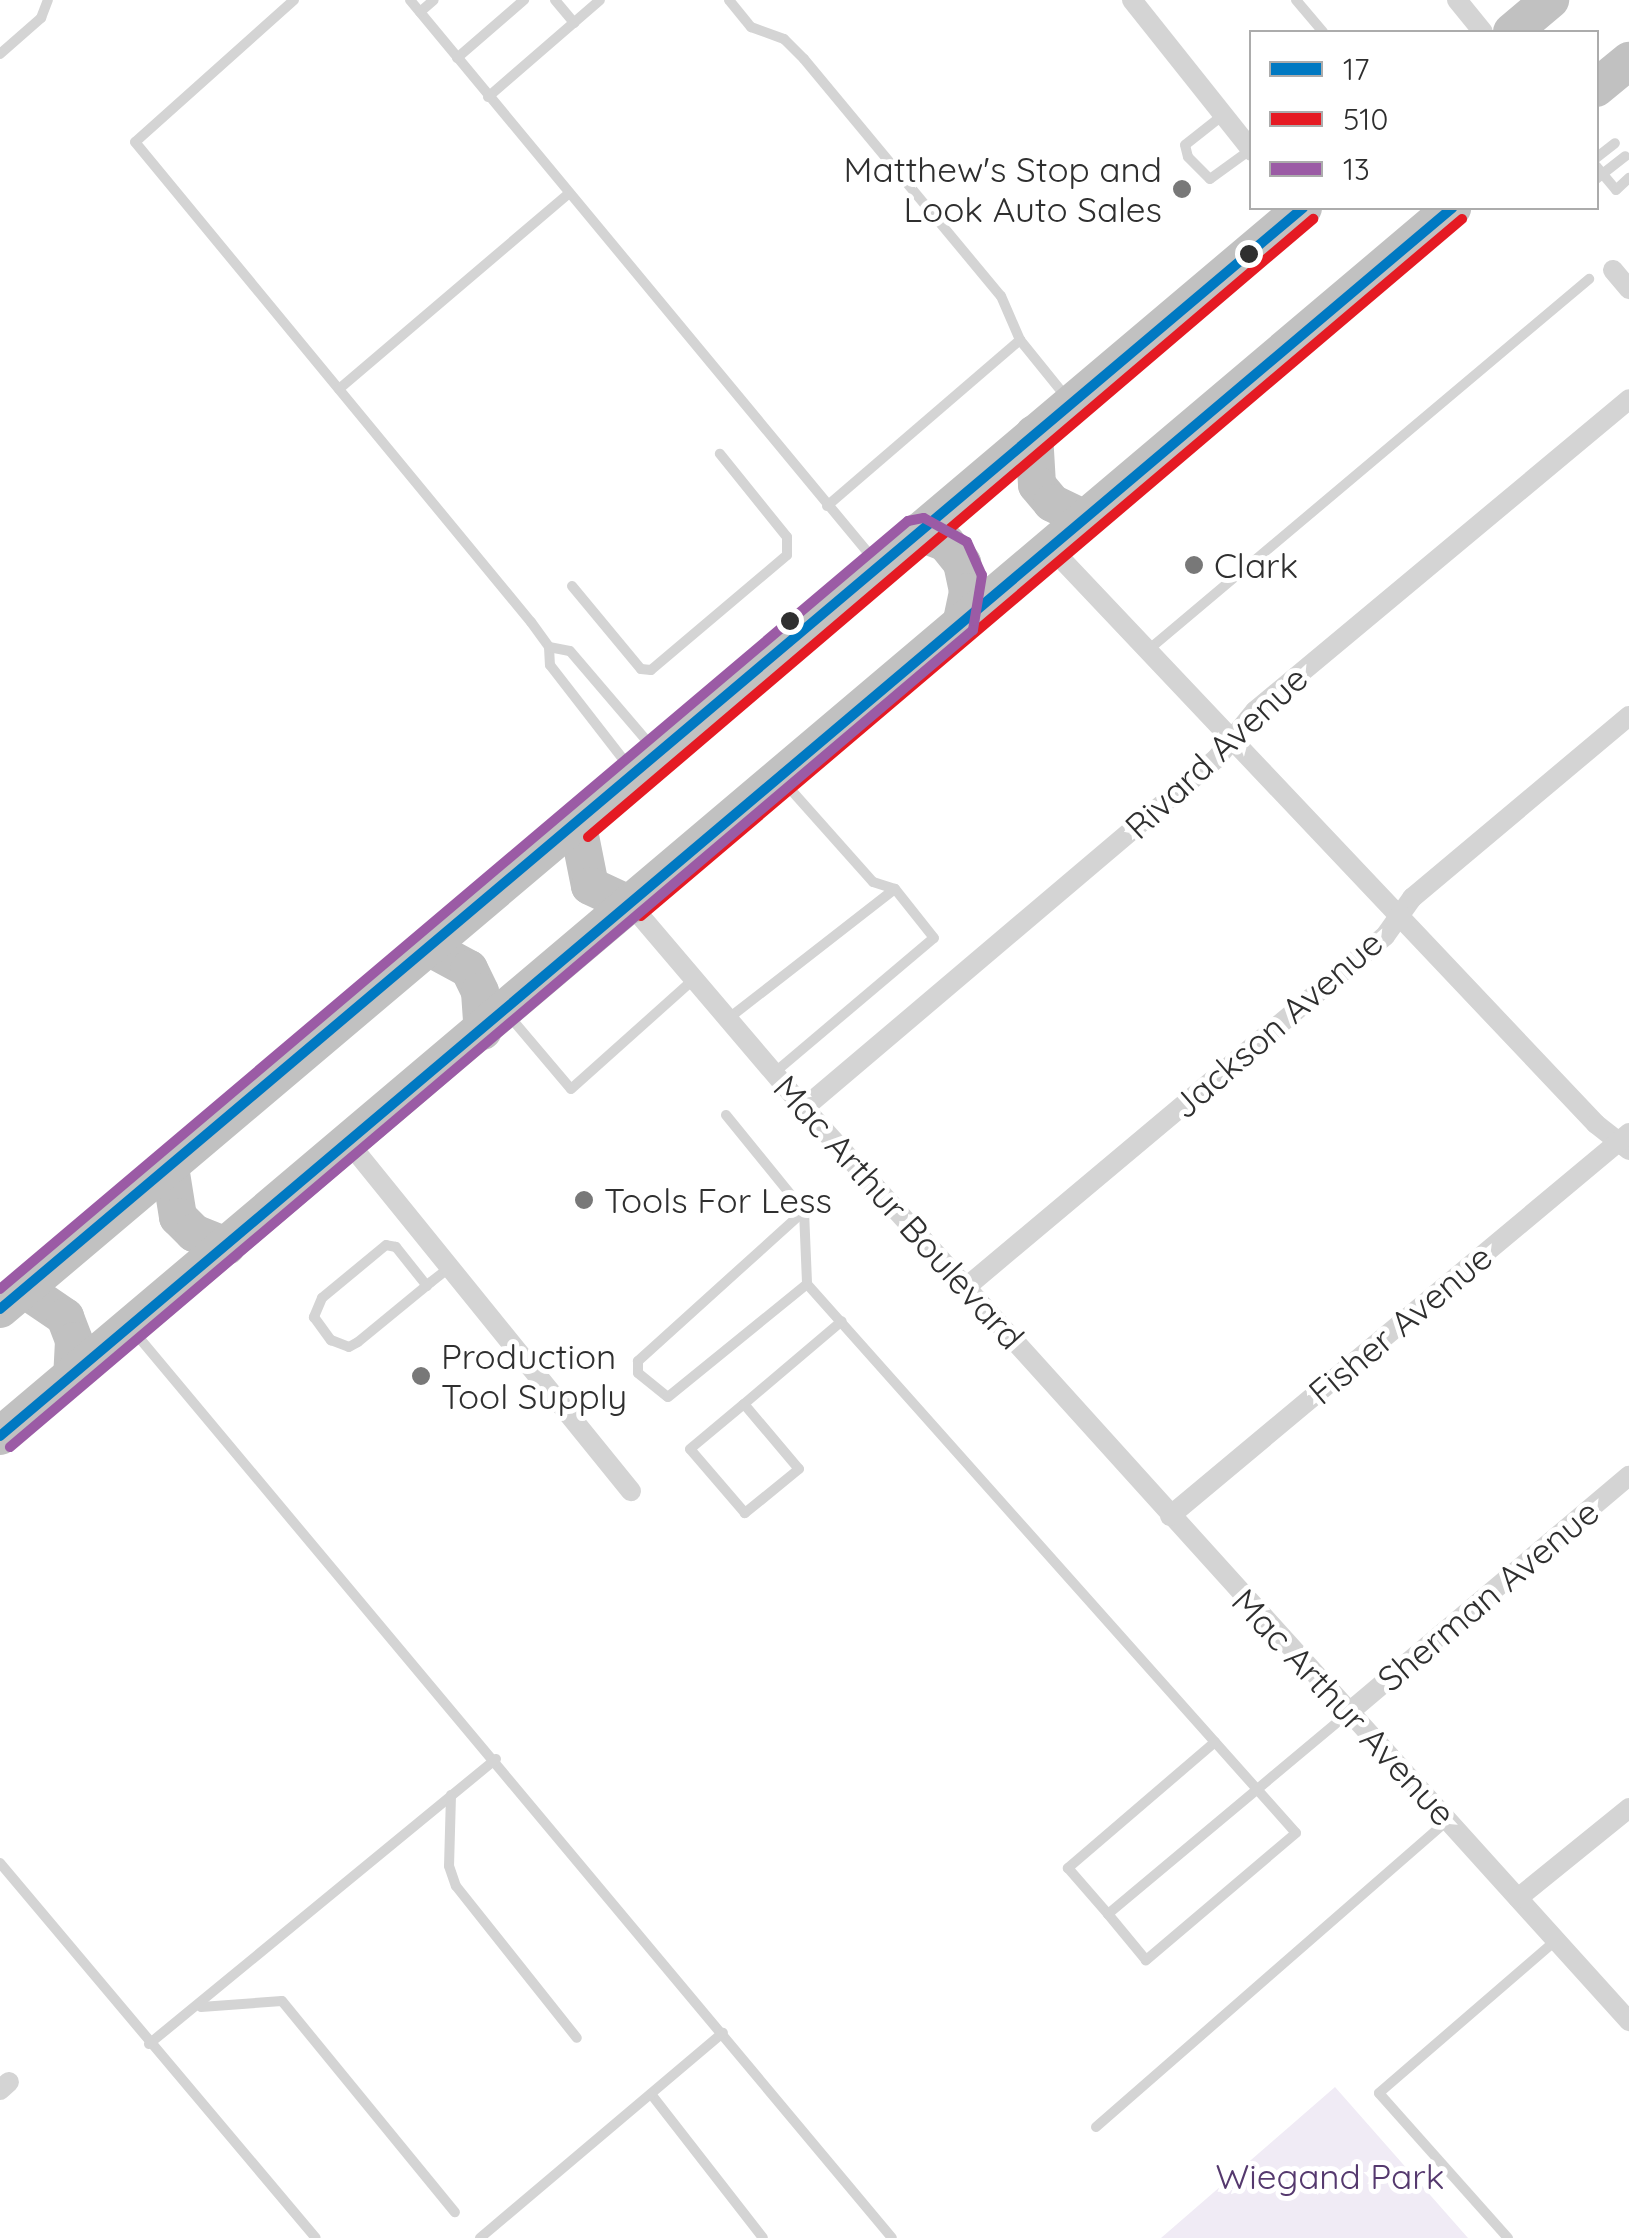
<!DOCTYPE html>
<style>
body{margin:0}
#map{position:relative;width:1629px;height:2238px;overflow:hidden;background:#fff;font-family:Quicksand,sans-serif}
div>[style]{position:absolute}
.green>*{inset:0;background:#f0ebf5}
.lane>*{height:10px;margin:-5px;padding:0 5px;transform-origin:5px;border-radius:5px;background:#d4d4d4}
.street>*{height:20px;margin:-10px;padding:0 10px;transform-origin:10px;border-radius:10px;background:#d4d4d4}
.highway>*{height:38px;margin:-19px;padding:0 19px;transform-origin:19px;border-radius:19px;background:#c1c1c1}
.bus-1>*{height:10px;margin:-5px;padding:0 5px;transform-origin:5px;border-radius:5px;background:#0079c2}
.bus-2>*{height:10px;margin:-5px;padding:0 5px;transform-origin:5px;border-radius:5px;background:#e51a23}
.bus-3>*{height:10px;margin:-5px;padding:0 5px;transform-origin:5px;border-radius:5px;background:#9b5ba5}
.dots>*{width:28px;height:28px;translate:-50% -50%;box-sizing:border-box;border:5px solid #fff;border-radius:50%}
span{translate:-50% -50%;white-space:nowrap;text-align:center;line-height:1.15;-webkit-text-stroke:10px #fff;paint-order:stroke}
.poi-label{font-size:35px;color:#2f2f2f}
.right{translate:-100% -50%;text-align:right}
.left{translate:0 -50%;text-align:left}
.street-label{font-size:35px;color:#2f2f2f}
.park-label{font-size:35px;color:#55396e}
.legend{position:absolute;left:1249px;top:30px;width:350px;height:180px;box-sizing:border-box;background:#fff;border:2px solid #acacac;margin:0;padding:12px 18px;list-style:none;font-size:30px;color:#2f2f2f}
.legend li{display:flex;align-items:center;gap:20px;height:50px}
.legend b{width:50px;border:2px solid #acacac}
</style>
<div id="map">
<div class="green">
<i style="clip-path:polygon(1335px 2087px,1468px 2238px,1161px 2238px)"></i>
</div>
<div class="lane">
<i style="left:294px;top:0;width:213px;rotate:138.2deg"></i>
<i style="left:135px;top:142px;width:622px;rotate:50.48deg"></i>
<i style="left:531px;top:622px;width:31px;rotate:54deg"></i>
<i style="left:549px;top:647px;width:18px;rotate:87deg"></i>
<i style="left:550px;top:665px;width:129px;rotate:52.2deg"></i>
<i style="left:410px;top:0;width:729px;rotate:50.35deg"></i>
<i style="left:555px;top:0;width:30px;rotate:50deg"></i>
<i style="left:729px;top:0;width:35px;rotate:51deg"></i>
<i style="left:751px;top:27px;width:35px;rotate:20deg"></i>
<i style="left:784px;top:39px;width:28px;rotate:45deg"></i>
<i style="left:804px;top:59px;width:308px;rotate:50.3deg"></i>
<i style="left:1001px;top:296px;width:48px;rotate:66.6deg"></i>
<i style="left:1296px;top:0;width:42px;rotate:49.8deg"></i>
<i style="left:420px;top:12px;width:18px;rotate:-41deg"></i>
<i style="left:0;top:54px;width:55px;rotate:-41.3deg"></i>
<i style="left:41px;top:18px;width:19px;rotate:-69deg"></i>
<i style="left:457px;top:58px;width:89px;rotate:-40.9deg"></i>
<i style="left:488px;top:97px;width:148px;rotate:-40.9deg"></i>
<i style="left:1223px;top:115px;width:48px;rotate:141.7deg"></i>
<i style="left:1185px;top:145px;width:12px;rotate:76deg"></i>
<i style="left:1188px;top:157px;width:31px;rotate:45deg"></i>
<i style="left:1210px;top:179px;width:49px;rotate:-35.9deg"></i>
<i style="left:1596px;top:158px;width:24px;rotate:-38deg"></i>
<i style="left:1596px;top:166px;width:31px;rotate:50deg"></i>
<i style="left:1616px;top:190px;width:18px;rotate:-43deg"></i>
<i style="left:1596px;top:179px;width:37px;rotate:-38deg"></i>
<i style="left:339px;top:389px;width:299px;rotate:-40.4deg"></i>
<i style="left:827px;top:506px;width:255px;rotate:-40.7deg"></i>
<i style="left:1020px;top:340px;width:75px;rotate:51deg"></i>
<i style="left:572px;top:586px;width:108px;rotate:50.3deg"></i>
<i style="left:641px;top:669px;width:10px;rotate:6deg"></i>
<i style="left:651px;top:670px;width:178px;rotate:-40.2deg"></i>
<i style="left:787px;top:555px;width:18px;rotate:-90deg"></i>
<i style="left:787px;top:537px;width:107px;rotate:-128.9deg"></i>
<i style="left:549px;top:647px;width:21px;rotate:11deg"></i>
<i style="left:570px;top:651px;width:126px;rotate:49.5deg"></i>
<i style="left:1147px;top:651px;width:578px;rotate:-40.08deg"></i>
<i style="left:510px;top:1017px;width:94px;rotate:49.7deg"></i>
<i style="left:571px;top:1089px;width:165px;rotate:-41.8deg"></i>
<i style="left:729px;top:1018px;width:210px;rotate:-37.9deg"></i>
<i style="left:774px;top:1073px;width:209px;rotate:-40.2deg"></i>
<i style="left:934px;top:938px;width:63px;rotate:-128.5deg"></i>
<i style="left:895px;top:889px;width:23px;rotate:-162deg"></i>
<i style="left:873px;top:882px;width:134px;rotate:-131.7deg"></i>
<i style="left:726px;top:1115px;width:124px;rotate:50.9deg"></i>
<i style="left:804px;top:1211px;width:224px;rotate:137.9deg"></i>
<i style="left:638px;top:1361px;width:12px;rotate:90deg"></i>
<i style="left:638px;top:1373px;width:38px;rotate:39deg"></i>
<i style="left:668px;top:1397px;width:179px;rotate:-39.1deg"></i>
<i style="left:807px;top:1284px;width:735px;rotate:48.31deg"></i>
<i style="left:1296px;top:1833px;width:197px;rotate:139.7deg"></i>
<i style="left:1146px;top:1960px;width:60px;rotate:-129.6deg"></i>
<i style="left:804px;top:1211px;width:73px;rotate:87.6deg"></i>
<i style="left:427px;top:1286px;width:50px;rotate:-128.5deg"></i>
<i style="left:396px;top:1247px;width:10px;rotate:-169deg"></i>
<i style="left:386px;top:1245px;width:83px;rotate:140.4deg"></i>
<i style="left:322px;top:1298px;width:21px;rotate:113deg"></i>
<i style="left:314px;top:1317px;width:29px;rotate:54deg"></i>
<i style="left:331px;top:1340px;width:19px;rotate:21deg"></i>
<i style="left:349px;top:1347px;width:10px;rotate:-29deg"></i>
<i style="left:358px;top:1342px;width:94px;rotate:-39.4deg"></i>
<i style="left:431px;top:1282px;width:23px;rotate:-38deg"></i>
<i style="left:136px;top:1334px;width:1178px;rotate:50.09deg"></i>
<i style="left:744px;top:1404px;width:85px;rotate:49.8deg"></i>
<i style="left:799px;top:1469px;width:70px;rotate:140.8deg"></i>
<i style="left:745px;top:1513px;width:84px;rotate:-130.7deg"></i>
<i style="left:690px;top:1449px;width:70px;rotate:-39.8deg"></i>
<i style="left:744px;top:1404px;width:128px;rotate:-40.3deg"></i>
<i style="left:1215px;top:1742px;width:194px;rotate:139.4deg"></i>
<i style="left:1068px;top:1868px;width:61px;rotate:49deg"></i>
<i style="left:1108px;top:1914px;width:312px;rotate:-39.9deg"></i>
<i style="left:451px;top:1795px;width:71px;rotate:91.6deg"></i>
<i style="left:449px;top:1866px;width:21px;rotate:71deg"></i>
<i style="left:456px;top:1886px;width:194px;rotate:51.5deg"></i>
<i style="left:0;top:1863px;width:490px;rotate:49.9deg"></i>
<i style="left:201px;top:2007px;width:81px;rotate:-4.2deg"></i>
<i style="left:282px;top:2001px;width:273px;rotate:50.7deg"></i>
<i style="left:149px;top:2044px;width:449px;rotate:-39.4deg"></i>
<i style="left:651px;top:2094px;width:182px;rotate:52.1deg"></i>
<i style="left:1096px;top:2127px;width:466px;rotate:-41.1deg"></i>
<i style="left:480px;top:2238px;width:318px;rotate:-40.2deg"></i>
<i style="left:1508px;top:2238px;width:194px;rotate:-131.7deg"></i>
<i style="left:1379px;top:2093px;width:233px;rotate:-40.8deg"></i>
</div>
<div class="street">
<i style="left:1132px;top:0;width:193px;rotate:51.5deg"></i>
<i style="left:1457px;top:0;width:41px;rotate:50.9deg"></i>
<i style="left:1613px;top:270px;width:25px;rotate:50deg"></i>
<i style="left:1049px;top:546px;width:796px;rotate:46.58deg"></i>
<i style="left:1596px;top:1124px;width:42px;rotate:38.2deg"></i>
<i style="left:631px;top:905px;width:267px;rotate:49.6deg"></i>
<i style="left:804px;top:1108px;width:1231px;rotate:47.9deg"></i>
<i style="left:804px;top:1108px;width:540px;rotate:-40.27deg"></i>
<i style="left:1216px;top:759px;width:62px;rotate:-50.9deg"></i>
<i style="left:1255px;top:711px;width:487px;rotate:-39.8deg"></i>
<i style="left:349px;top:1143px;width:448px;rotate:51deg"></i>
<i style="left:965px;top:1288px;width:548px;rotate:-39.97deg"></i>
<i style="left:1385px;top:936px;width:47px;rotate:-54.6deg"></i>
<i style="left:1412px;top:898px;width:283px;rotate:-40deg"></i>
<i style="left:1170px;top:1516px;width:598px;rotate:-39.84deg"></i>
<i style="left:1347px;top:1714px;width:369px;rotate:-40.2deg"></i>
<i style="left:1518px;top:1898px;width:143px;rotate:-39deg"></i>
<i style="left:0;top:2090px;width:12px;rotate:-42deg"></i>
</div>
<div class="highway">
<i style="left:1512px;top:32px;width:50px;rotate:-40.1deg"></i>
<i style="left:1596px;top:88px;width:43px;rotate:-39.3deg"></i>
<i style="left:1034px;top:434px;width:51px;rotate:86.6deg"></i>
<i style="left:1037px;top:485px;width:23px;rotate:50deg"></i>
<i style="left:1052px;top:503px;width:34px;rotate:26deg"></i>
<i style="left:918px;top:532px;width:30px;rotate:21deg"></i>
<i style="left:946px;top:543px;width:26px;rotate:51deg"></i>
<i style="left:962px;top:563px;width:30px;rotate:78deg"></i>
<i style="left:968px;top:592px;width:29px;rotate:102deg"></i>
<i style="left:578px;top:826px;width:61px;rotate:78.7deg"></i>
<i style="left:590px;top:886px;width:45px;rotate:24.9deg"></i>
<i style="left:432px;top:949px;width:42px;rotate:28.4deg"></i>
<i style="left:469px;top:969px;width:25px;rotate:64deg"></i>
<i style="left:480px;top:992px;width:39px;rotate:86deg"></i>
<i style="left:170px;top:1167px;width:51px;rotate:80.9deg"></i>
<i style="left:178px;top:1217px;width:23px;rotate:45deg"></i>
<i style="left:194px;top:1233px;width:35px;rotate:22deg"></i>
<i style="left:24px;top:1289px;width:50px;rotate:34.3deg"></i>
<i style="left:65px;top:1317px;width:26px;rotate:69deg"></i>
<i style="left:74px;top:1341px;width:34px;rotate:93deg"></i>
<i style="left:0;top:1309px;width:1706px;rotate:-40.2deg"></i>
<i style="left:0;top:1436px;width:1902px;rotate:-40.22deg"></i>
</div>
<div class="bus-1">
<i style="left:0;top:1309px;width:1706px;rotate:-40.2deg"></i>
<i style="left:0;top:1436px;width:1902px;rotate:-40.22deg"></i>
</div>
<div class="bus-2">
<i style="left:588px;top:837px;width:953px;rotate:-40.44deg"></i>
<i style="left:641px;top:916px;width:1077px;rotate:-40.33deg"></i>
</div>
<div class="bus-3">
<i style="left:0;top:1289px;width:1189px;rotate:-40.23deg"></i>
<i style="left:908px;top:521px;width:16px;rotate:-11deg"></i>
<i style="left:924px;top:518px;width:49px;rotate:29.2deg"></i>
<i style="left:967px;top:542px;width:36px;rotate:66deg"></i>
<i style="left:982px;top:575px;width:56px;rotate:99.3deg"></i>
<i style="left:973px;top:630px;width:1263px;rotate:139.69deg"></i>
</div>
<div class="dots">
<i style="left:1182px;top:189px;background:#787878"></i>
<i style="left:1249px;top:254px;background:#2f2f2f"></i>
<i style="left:1194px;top:565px;background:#787878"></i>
<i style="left:790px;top:621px;background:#2f2f2f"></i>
<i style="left:584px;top:1200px;background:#787878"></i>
<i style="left:421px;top:1376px;background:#787878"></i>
</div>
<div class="poi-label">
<span class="right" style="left:1162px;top:189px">Matthew's Stop and<br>Look Auto Sales</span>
<span class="left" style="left:1214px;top:565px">Clark</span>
<span class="left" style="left:604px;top:1200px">Tools For Less</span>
<span class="left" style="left:441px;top:1376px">Production<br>Tool Supply</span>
</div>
<div class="street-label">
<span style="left:1216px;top:752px;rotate:-43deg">Rivard Avenue</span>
<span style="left:1277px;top:1024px;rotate:-41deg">Jackson Avenue</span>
<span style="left:899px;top:1212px;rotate:48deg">Mac Arthur Boulevard</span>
<span style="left:1400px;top:1324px;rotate:-40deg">Fisher Avenue</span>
<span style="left:1488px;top:1595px;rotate:-40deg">Sherman Avenue</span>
<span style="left:1344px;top:1707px;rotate:47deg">Mac Arthur Avenue</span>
</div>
<div class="park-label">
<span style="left:1330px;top:2176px">Wiegand Park</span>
</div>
<ul class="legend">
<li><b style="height:12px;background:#0079c2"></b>17</li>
<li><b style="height:12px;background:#e51a23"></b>510</li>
<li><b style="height:12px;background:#9b5ba5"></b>13</li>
</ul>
</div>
